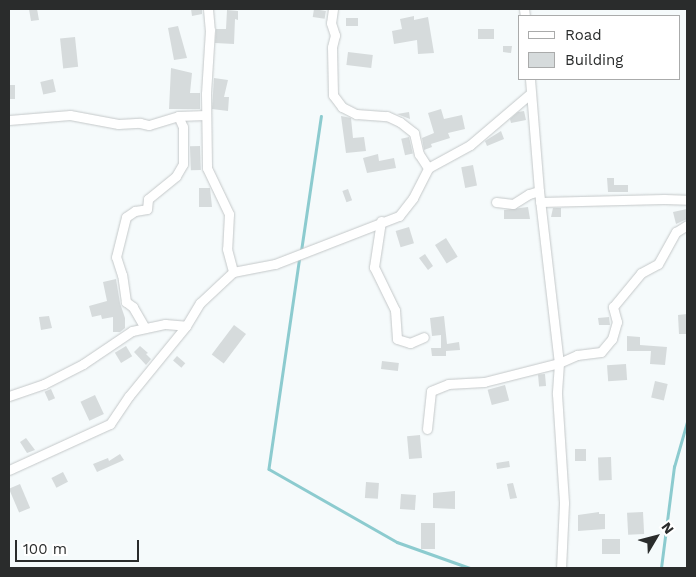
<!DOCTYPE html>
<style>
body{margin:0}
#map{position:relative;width:696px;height:577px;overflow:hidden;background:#f5fafb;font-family:"Work Sans",sans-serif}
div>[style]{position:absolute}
.stream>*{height:2.5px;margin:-1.25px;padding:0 1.25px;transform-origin:1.25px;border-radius:1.25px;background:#8ccbcf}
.building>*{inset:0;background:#d6dbdc;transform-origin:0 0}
.roads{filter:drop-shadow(0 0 1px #c4c8c9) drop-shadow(0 0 1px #c4c8c9)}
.street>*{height:9px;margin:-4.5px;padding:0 4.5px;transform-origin:4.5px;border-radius:4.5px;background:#fff}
span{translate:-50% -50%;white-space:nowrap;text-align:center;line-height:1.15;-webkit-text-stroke:4px #fff;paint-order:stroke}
.frame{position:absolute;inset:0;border:10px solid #2a2c2c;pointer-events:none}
.legend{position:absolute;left:518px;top:15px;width:162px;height:65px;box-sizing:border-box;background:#fff;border:1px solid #aaabab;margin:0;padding:6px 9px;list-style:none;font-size:15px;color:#2a2c2c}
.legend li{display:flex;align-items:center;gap:10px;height:25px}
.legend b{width:25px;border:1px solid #aaabab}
.north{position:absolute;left:631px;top:512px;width:50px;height:50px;-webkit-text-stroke:4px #fff;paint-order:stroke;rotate:53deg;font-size:14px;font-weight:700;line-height:20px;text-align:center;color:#2a2c2c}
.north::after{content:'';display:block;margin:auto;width:18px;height:22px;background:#2a2c2c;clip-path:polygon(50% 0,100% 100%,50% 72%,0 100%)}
.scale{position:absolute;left:15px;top:540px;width:124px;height:22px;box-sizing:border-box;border:2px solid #2a2c2c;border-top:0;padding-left:6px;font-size:15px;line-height:18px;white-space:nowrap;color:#2a2c2c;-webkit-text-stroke:4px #fff;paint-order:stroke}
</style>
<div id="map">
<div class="stream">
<i style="left:301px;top:251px;width:136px;rotate:-81.6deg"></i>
<i style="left:300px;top:256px;width:215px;rotate:98.3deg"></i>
<i style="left:269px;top:469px;width:147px;rotate:29.7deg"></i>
<i style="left:397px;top:542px;width:77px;rotate:19.6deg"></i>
<i style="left:661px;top:568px;width:102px;rotate:-82.7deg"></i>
<i style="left:674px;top:467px;width:47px;rotate:-73.9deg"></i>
</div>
<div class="building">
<i style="clip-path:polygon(29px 9px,37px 9px,39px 20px,31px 21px)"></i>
<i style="clip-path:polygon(191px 9px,202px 9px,202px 14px,192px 16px)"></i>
<i style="left:314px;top:9px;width:12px;height:8px;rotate:9deg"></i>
<i style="clip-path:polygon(227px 10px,238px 11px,238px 20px,235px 19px,234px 44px,215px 43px,216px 29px,226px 29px)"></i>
<i style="clip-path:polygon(414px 16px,414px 20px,428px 17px,434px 53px,418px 54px,417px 40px,394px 44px,392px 31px,402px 29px,400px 19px)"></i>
<i style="left:346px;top:18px;width:12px;height:8px"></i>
<i style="clip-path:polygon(178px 26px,187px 58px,174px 60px,168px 28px)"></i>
<i style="left:478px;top:29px;width:16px;height:10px"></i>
<i style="left:75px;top:37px;width:30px;height:15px;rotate:84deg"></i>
<i style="clip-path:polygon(503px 46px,512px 46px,511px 53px,503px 52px)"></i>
<i style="left:348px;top:52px;width:25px;height:13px;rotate:7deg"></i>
<i style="clip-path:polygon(171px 68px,192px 73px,190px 93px,200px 93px,200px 109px,169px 109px)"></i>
<i style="clip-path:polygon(214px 78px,228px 80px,224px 97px,229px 97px,228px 111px,212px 109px)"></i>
<i style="left:53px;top:79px;width:13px;height:13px;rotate:77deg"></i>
<i style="left:9px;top:85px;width:6px;height:14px"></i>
<i style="clip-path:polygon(441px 109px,444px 119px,462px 115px,465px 129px,448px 133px,450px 138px,431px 144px,432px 147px,424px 150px,422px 138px,434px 133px,428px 113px)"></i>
<i style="clip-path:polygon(524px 111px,526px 120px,511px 123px,510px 119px,518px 112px)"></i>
<i style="clip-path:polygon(409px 112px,410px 119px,397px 114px)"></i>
<i style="clip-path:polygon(341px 116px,351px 118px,353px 138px,364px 137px,366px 151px,346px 153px)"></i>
<i style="clip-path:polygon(501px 131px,504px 139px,487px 146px,485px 141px)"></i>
<i style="left:409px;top:137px;width:17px;height:8px;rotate:77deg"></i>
<i style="left:200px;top:146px;width:24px;height:10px;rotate:88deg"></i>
<i style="clip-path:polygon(378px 154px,379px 161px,394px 158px,396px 168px,367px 173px,363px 158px)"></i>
<i style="left:473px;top:165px;width:21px;height:12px;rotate:79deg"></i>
<i style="clip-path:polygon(607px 178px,614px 178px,614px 185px,628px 185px,628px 192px,608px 192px)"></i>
<i style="clip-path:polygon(199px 188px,210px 188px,212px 207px,199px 207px)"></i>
<i style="left:348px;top:189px;width:12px;height:6px;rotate:70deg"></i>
<i style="clip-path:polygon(528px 207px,530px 219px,504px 219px,504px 210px)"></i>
<i style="clip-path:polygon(553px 208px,561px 208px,561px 217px,551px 217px)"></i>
<i style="clip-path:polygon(687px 209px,687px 219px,676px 224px,673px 212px)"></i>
<i style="left:409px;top:227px;width:17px;height:14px;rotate:73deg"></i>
<i style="left:446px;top:238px;width:22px;height:13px;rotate:58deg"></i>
<i style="clip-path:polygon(425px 254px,433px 266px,428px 270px,419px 258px)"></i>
<i style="clip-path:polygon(116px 279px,120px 303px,125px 318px,125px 328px,120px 332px,113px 332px,113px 317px,102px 319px,101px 315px,92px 317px,89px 306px,107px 301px,103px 282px)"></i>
<i style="clip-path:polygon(687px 314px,687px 334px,679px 334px,678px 315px)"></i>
<i style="clip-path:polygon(49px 316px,52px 328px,41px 330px,39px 317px)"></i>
<i style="clip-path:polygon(444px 316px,447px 344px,459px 342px,460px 350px,446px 351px,446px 356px,432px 356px,431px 348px,441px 348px,441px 335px,432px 336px,430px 318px)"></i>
<i style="clip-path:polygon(609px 317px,610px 325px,599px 325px,598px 318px)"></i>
<i style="left:234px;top:325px;width:15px;height:37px;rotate:37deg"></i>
<i style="clip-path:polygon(627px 336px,640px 337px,640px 345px,667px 347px,665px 365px,650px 364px,651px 351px,627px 351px)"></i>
<i style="left:126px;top:346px;width:12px;height:13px;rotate:59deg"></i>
<i style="clip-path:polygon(140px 346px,148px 353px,146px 354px,151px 359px,146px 365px,134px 352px)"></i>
<i style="left:177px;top:356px;width:11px;height:6px;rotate:41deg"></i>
<i style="left:382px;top:361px;width:17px;height:8px;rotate:7deg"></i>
<i style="left:626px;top:364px;width:16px;height:19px;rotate:86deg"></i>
<i style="left:545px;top:374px;width:12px;height:7px;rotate:85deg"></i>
<i style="left:655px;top:381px;width:13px;height:17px;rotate:13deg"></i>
<i style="left:505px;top:385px;width:16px;height:18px;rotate:75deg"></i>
<i style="left:51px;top:389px;width:10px;height:7px;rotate:66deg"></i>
<i style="left:95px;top:395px;width:21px;height:16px;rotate:65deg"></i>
<i style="left:420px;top:435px;width:23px;height:13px;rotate:85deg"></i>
<i style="clip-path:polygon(26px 438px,35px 450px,27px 453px,20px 442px)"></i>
<i style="left:575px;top:449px;width:11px;height:12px"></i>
<i style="clip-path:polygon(120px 454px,124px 460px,97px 472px,93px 464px,108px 458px,109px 461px)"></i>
<i style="left:611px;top:457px;width:23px;height:13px;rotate:88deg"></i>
<i style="left:509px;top:461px;width:6px;height:13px;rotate:81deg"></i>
<i style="left:63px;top:472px;width:11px;height:13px;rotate:63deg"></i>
<i style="left:366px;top:482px;width:13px;height:16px;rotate:4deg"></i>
<i style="clip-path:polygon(513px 483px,517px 498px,510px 499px,507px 484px)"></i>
<i style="left:20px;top:484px;width:26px;height:12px;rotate:67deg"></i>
<i style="clip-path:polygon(455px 491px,455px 509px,433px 508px,433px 493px)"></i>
<i style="left:401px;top:494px;width:15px;height:15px;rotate:4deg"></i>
<i style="clip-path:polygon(599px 512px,599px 514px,605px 514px,605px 529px,578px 531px,578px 515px)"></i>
<i style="left:643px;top:512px;width:22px;height:16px;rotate:87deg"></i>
<i style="left:421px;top:523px;width:14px;height:26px"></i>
<i style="left:602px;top:539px;width:18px;height:15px"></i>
</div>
<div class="roads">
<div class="street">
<i style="left:208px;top:9px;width:21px;rotate:85deg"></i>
<i style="left:210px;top:30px;width:64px;rotate:93.6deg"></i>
<i style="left:206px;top:94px;width:74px;rotate:89.2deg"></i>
<i style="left:207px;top:168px;width:51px;rotate:64.4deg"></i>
<i style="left:229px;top:214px;width:35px;rotate:93deg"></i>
<i style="left:227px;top:249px;width:24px;rotate:75deg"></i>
<i style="left:333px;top:9px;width:14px;rotate:98deg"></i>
<i style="left:331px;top:23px;width:13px;rotate:72deg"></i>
<i style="left:335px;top:35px;width:12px;rotate:104deg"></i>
<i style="left:332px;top:47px;width:48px;rotate:88.8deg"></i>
<i style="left:333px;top:95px;width:15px;rotate:53deg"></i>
<i style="left:342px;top:107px;width:16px;rotate:27deg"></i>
<i style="left:356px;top:114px;width:31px;rotate:4deg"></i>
<i style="left:387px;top:116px;width:14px;rotate:25deg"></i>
<i style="left:400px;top:122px;width:18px;rotate:38deg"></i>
<i style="left:414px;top:133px;width:22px;rotate:77deg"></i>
<i style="left:419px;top:154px;width:17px;rotate:57deg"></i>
<i style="left:524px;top:9px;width:7px;rotate:82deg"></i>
<i style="left:530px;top:79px;width:112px;rotate:85.4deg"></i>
<i style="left:539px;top:191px;width:173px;rotate:83.4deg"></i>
<i style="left:559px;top:363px;width:31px;rotate:94deg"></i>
<i style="left:557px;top:394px;width:109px;rotate:86.3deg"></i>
<i style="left:564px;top:503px;width:65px;rotate:92.6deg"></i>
<i style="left:9px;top:120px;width:61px;rotate:-4.7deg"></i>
<i style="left:70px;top:115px;width:49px;rotate:10.6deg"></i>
<i style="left:118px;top:124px;width:22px;rotate:-3deg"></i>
<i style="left:140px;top:123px;width:9px;rotate:13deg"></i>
<i style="left:149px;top:125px;width:30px;rotate:-17deg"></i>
<i style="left:178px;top:116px;width:28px;rotate:-2deg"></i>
<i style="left:496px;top:202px;width:17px;rotate:7deg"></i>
<i style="left:513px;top:204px;width:19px;rotate:-32deg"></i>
<i style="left:529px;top:194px;width:10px;rotate:-17deg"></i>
<i style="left:540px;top:202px;width:124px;rotate:-1.4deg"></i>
<i style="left:664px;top:199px;width:23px;rotate:2deg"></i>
<i style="left:381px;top:221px;width:47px;rotate:98.7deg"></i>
<i style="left:374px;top:267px;width:48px;rotate:64deg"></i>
<i style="left:395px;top:310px;width:29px;rotate:86deg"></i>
<i style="left:397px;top:339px;width:14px;rotate:17deg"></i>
<i style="left:410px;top:343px;width:15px;rotate:-23deg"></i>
<i style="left:145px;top:328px;width:24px;rotate:-120deg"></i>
<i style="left:133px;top:307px;width:9px;rotate:-144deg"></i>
<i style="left:126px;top:302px;width:27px;rotate:-98deg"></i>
<i style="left:122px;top:275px;width:19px;rotate:-108deg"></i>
<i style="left:116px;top:257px;width:41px;rotate:-76deg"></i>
<i style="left:126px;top:217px;width:11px;rotate:-34deg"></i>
<i style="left:135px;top:211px;width:12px;rotate:-9deg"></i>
<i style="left:147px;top:209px;width:10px;rotate:-84deg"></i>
<i style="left:148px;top:199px;width:36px;rotate:-39deg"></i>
<i style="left:176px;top:176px;width:14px;rotate:-60deg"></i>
<i style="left:183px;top:164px;width:37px;rotate:-90deg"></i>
<i style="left:183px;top:127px;width:12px;rotate:-114deg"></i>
<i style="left:9px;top:396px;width:37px;rotate:-19deg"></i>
<i style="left:44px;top:384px;width:44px;rotate:-27.1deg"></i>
<i style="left:83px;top:364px;width:59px;rotate:-34deg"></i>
<i style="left:132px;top:331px;width:34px;rotate:-12deg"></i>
<i style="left:165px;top:324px;width:21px;rotate:5deg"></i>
<i style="left:427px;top:429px;width:38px;rotate:-84deg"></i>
<i style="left:431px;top:391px;width:18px;rotate:-22deg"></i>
<i style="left:448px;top:384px;width:36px;rotate:-3deg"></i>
<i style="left:484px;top:382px;width:77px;rotate:-14.2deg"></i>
<i style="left:559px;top:363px;width:20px;rotate:-24deg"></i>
<i style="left:577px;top:355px;width:24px;rotate:-7deg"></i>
<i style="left:601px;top:352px;width:17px;rotate:-50deg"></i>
<i style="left:612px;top:339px;width:18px;rotate:-74deg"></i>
<i style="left:617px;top:322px;width:16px;rotate:-105deg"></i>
<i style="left:613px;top:307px;width:44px;rotate:-50.5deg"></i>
<i style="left:641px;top:273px;width:19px;rotate:-28deg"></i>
<i style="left:658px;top:264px;width:37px;rotate:-61deg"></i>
<i style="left:676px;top:232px;width:13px;rotate:-32deg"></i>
<i style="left:9px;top:470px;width:111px;rotate:-24.5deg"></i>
<i style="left:110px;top:424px;width:34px;rotate:-56deg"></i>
<i style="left:129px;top:396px;width:90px;rotate:-50.8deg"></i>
<i style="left:186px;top:326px;width:27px;rotate:-59deg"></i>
<i style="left:200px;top:303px;width:45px;rotate:-43.2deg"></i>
<i style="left:233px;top:272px;width:43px;rotate:-10.8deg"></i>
<i style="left:275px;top:264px;width:133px;rotate:-21.2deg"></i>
<i style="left:399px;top:216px;width:23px;rotate:-52deg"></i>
<i style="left:413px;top:198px;width:34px;rotate:-63deg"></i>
<i style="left:428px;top:168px;width:48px;rotate:-28.7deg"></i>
<i style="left:470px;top:145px;width:79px;rotate:-40.4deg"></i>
</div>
</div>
<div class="frame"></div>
<ul class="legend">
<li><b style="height:6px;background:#fff"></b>Road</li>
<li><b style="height:14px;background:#d6dbdc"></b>Building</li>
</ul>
<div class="north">N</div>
<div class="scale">100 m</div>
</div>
